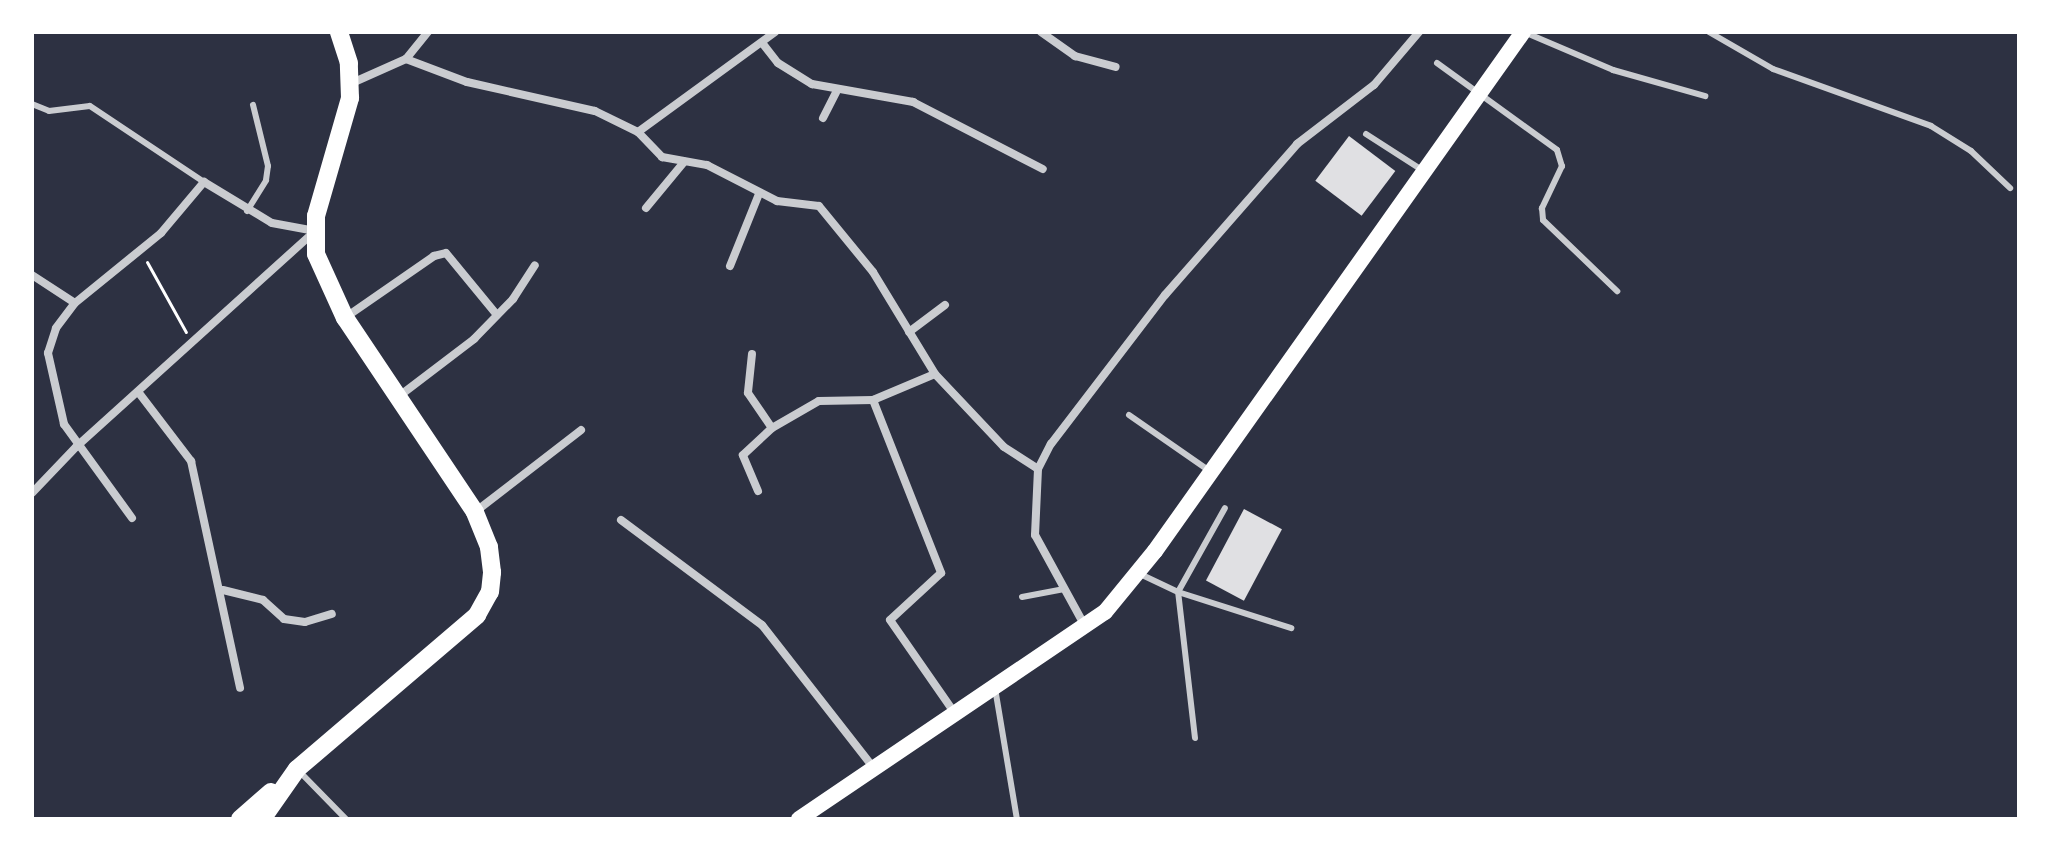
<!DOCTYPE html>
<style>
body{margin:0}
#map{position:relative;width:2051px;height:851px;overflow:hidden;background:#2d3142;font-family:Raleway,sans-serif}
div>[style]{position:absolute}
.building>*{inset:0;background:#e0e0e3;transform-origin:0 0}
.path>*{height:3px;margin:-1.5px;padding:0 1.5px;transform-origin:1.5px;border-radius:1.5px;background:#fff}
.service>*{height:6px;margin:-3px;padding:0 3px;transform-origin:3px;border-radius:3px;background:#caccd0}
.minor>*{height:8px;margin:-4px;padding:0 4px;transform-origin:4px;border-radius:4px;background:#caccd0}
.secondary>*{height:16px;margin:-8px;padding:0 8px;transform-origin:8px;border-radius:8px;background:#fff}
.primary>*{height:18px;margin:-9px;padding:0 9px;transform-origin:9px;border-radius:9px;background:#fff}
span{translate:-50% -50%;white-space:nowrap;text-align:center;line-height:1.15;-webkit-text-stroke:6px #fff;paint-order:stroke}
.frame{position:absolute;inset:0;border:34px solid #fff;pointer-events:none}
</style>
<div id="map">
<div class="building">
<i style="left:1349px;top:136px;width:58px;height:56px;rotate:37deg"></i>
<i style="left:1244px;top:509px;width:43px;height:81px;rotate:28deg"></i>
</div>
<div class="path">
<i style="left:147px;top:262px;width:80px;rotate:60.9deg"></i>
</div>
<div class="service">
<i style="left:1524px;top:32px;width:97px;rotate:23.1deg"></i>
<i style="left:1613px;top:70px;width:96px;rotate:15.8deg"></i>
<i style="left:1709px;top:32px;width:74px;rotate:30deg"></i>
<i style="left:1773px;top:69px;width:168px;rotate:19.8deg"></i>
<i style="left:1931px;top:126px;width:47px;rotate:32deg"></i>
<i style="left:1971px;top:151px;width:54px;rotate:43.5deg"></i>
<i style="left:1437px;top:63px;width:148px;rotate:35.9deg"></i>
<i style="left:1557px;top:150px;width:17px;rotate:73deg"></i>
<i style="left:1562px;top:166px;width:47px;rotate:115.5deg"></i>
<i style="left:1542px;top:208px;width:12px;rotate:85deg"></i>
<i style="left:1543px;top:220px;width:103px;rotate:43.8deg"></i>
<i style="left:32px;top:104px;width:18px;rotate:22deg"></i>
<i style="left:49px;top:111px;width:41px;rotate:-7deg"></i>
<i style="left:90px;top:106px;width:137px;rotate:33.7deg"></i>
<i style="left:1366px;top:134px;width:67px;rotate:32.7deg"></i>
<i style="left:247px;top:211px;width:36px;rotate:-58deg"></i>
<i style="left:266px;top:180px;width:14px;rotate:-82deg"></i>
<i style="left:268px;top:166px;width:63px;rotate:-103.8deg"></i>
<i style="left:1129px;top:415px;width:96px;rotate:34.8deg"></i>
<i style="left:1140px;top:574px;width:42px;rotate:25.3deg"></i>
<i style="left:1178px;top:592px;width:119px;rotate:17.7deg"></i>
<i style="left:1022px;top:597px;width:43px;rotate:-10.8deg"></i>
<i style="left:995px;top:688px;width:133px;rotate:80.5deg"></i>
<i style="left:1195px;top:738px;width:147px;rotate:-96.6deg"></i>
<i style="left:1178px;top:592px;width:96px;rotate:-60.8deg"></i>
<i style="left:298px;top:770px;width:69px;rotate:45.6deg"></i>
</div>
<div class="minor">
<i style="left:1041px;top:32px;width:42px;rotate:35.2deg"></i>
<i style="left:1075px;top:56px;width:42px;rotate:15deg"></i>
<i style="left:763px;top:44px;width:24px;rotate:52deg"></i>
<i style="left:778px;top:63px;width:40px;rotate:32deg"></i>
<i style="left:812px;top:84px;width:103px;rotate:10.1deg"></i>
<i style="left:913px;top:102px;width:146px;rotate:27.3deg"></i>
<i style="left:406px;top:59px;width:65px;rotate:20.7deg"></i>
<i style="left:467px;top:82px;width:131px;rotate:12.8deg"></i>
<i style="left:595px;top:111px;width:48px;rotate:26deg"></i>
<i style="left:638px;top:132px;width:35px;rotate:46deg"></i>
<i style="left:662px;top:157px;width:46px;rotate:10.1deg"></i>
<i style="left:707px;top:165px;width:79px;rotate:27.2deg"></i>
<i style="left:777px;top:201px;width:42px;rotate:6.8deg"></i>
<i style="left:819px;top:206px;width:85px;rotate:50.7deg"></i>
<i style="left:873px;top:272px;width:119px;rotate:58.7deg"></i>
<i style="left:935px;top:374px;width:100px;rotate:46.6deg"></i>
<i style="left:1004px;top:447px;width:40px;rotate:32.9deg"></i>
<i style="left:352px;top:83px;width:59px;rotate:-24deg"></i>
<i style="left:406px;top:59px;width:35px;rotate:-51deg"></i>
<i style="left:823px;top:118px;width:29px;rotate:-63deg"></i>
<i style="left:638px;top:132px;width:170px;rotate:-36.1deg"></i>
<i style="left:646px;top:208px;width:60px;rotate:-50.4deg"></i>
<i style="left:730px;top:266px;width:78px;rotate:-68.1deg"></i>
<i style="left:32px;top:275px;width:51px;rotate:33.1deg"></i>
<i style="left:346px;top:317px;width:107px;rotate:-34.7deg"></i>
<i style="left:434px;top:256px;width:12px;rotate:-14deg"></i>
<i style="left:446px;top:253px;width:80px;rotate:50.6deg"></i>
<i style="left:909px;top:332px;width:45px;rotate:-36.9deg"></i>
<i style="left:752px;top:354px;width:39px;rotate:96deg"></i>
<i style="left:748px;top:393px;width:42px;rotate:55.6deg"></i>
<i style="left:139px;top:393px;width:86px;rotate:52.6deg"></i>
<i style="left:191px;top:461px;width:232px;rotate:77.8deg"></i>
<i style="left:398px;top:397px;width:96px;rotate:-37.3deg"></i>
<i style="left:474px;top:339px;width:56px;rotate:-45.7deg"></i>
<i style="left:513px;top:299px;width:40px;rotate:-57.1deg"></i>
<i style="left:873px;top:400px;width:186px;rotate:68.5deg"></i>
<i style="left:941px;top:573px;width:69px;rotate:137.3deg"></i>
<i style="left:890px;top:620px;width:112px;rotate:55.2deg"></i>
<i style="left:758px;top:491px;width:39px;rotate:-113deg"></i>
<i style="left:743px;top:455px;width:40px;rotate:-43deg"></i>
<i style="left:772px;top:428px;width:54px;rotate:-29.9deg"></i>
<i style="left:819px;top:401px;width:54px;rotate:-1.1deg"></i>
<i style="left:873px;top:400px;width:67px;rotate:-22.8deg"></i>
<i style="left:32px;top:493px;width:64px;rotate:-46.3deg"></i>
<i style="left:76px;top:447px;width:322px;rotate:-42.1deg"></i>
<i style="left:475px;top:512px;width:134px;rotate:-37.7deg"></i>
<i style="left:132px;top:518px;width:116px;rotate:-125.9deg"></i>
<i style="left:64px;top:424px;width:73px;rotate:-102.7deg"></i>
<i style="left:48px;top:353px;width:26px;rotate:-72deg"></i>
<i style="left:56px;top:328px;width:31px;rotate:-53deg"></i>
<i style="left:75px;top:303px;width:111px;rotate:-39.1deg"></i>
<i style="left:161px;top:233px;width:67px;rotate:-49.9deg"></i>
<i style="left:204px;top:182px;width:79px;rotate:31.1deg"></i>
<i style="left:272px;top:223px;width:44px;rotate:10.5deg"></i>
<i style="left:621px;top:520px;width:176px;rotate:36.7deg"></i>
<i style="left:762px;top:625px;width:180px;rotate:52deg"></i>
<i style="left:223px;top:590px;width:41px;rotate:14deg"></i>
<i style="left:263px;top:600px;width:28px;rotate:42deg"></i>
<i style="left:284px;top:619px;width:21px;rotate:8deg"></i>
<i style="left:305px;top:622px;width:28px;rotate:-17deg"></i>
<i style="left:1086px;top:628px;width:106px;rotate:-118.7deg"></i>
<i style="left:1035px;top:535px;width:66px;rotate:-87.4deg"></i>
<i style="left:1038px;top:469px;width:28px;rotate:-63deg"></i>
<i style="left:1051px;top:444px;width:188px;rotate:-52.6deg"></i>
<i style="left:1165px;top:295px;width:201px;rotate:-48.8deg"></i>
<i style="left:1297px;top:144px;width:97px;rotate:-37.5deg"></i>
<i style="left:1374px;top:85px;width:70px;rotate:-49.7deg"></i>
</div>
<div class="secondary">
<i style="left:799px;top:819px;width:369px;rotate:-34.1deg"></i>
<i style="left:1105px;top:612px;width:79px;rotate:-50.7deg"></i>
<i style="left:1155px;top:551px;width:636px;rotate:-54.66deg"></i>
</div>
<div class="primary">
<i style="left:240px;top:819px;width:41px;rotate:-41.1deg"></i>
<i style="left:262px;top:819px;width:61px;rotate:-55deg"></i>
<i style="left:297px;top:769px;width:237px;rotate:-40.5deg"></i>
<i style="left:477px;top:615px;width:26px;rotate:-61deg"></i>
<i style="left:490px;top:592px;width:20px;rotate:-84deg"></i>
<i style="left:492px;top:572px;width:25px;rotate:-97deg"></i>
<i style="left:489px;top:547px;width:38px;rotate:-112deg"></i>
<i style="left:475px;top:512px;width:234px;rotate:-123.8deg"></i>
<i style="left:345px;top:318px;width:70px;rotate:-114.4deg"></i>
<i style="left:316px;top:254px;width:38px;rotate:-90deg"></i>
<i style="left:316px;top:216px;width:123px;rotate:-73.9deg"></i>
<i style="left:350px;top:98px;width:35px;rotate:-92deg"></i>
<i style="left:349px;top:63px;width:33px;rotate:-108deg"></i>
</div>
<div class="frame"></div>
</div>
